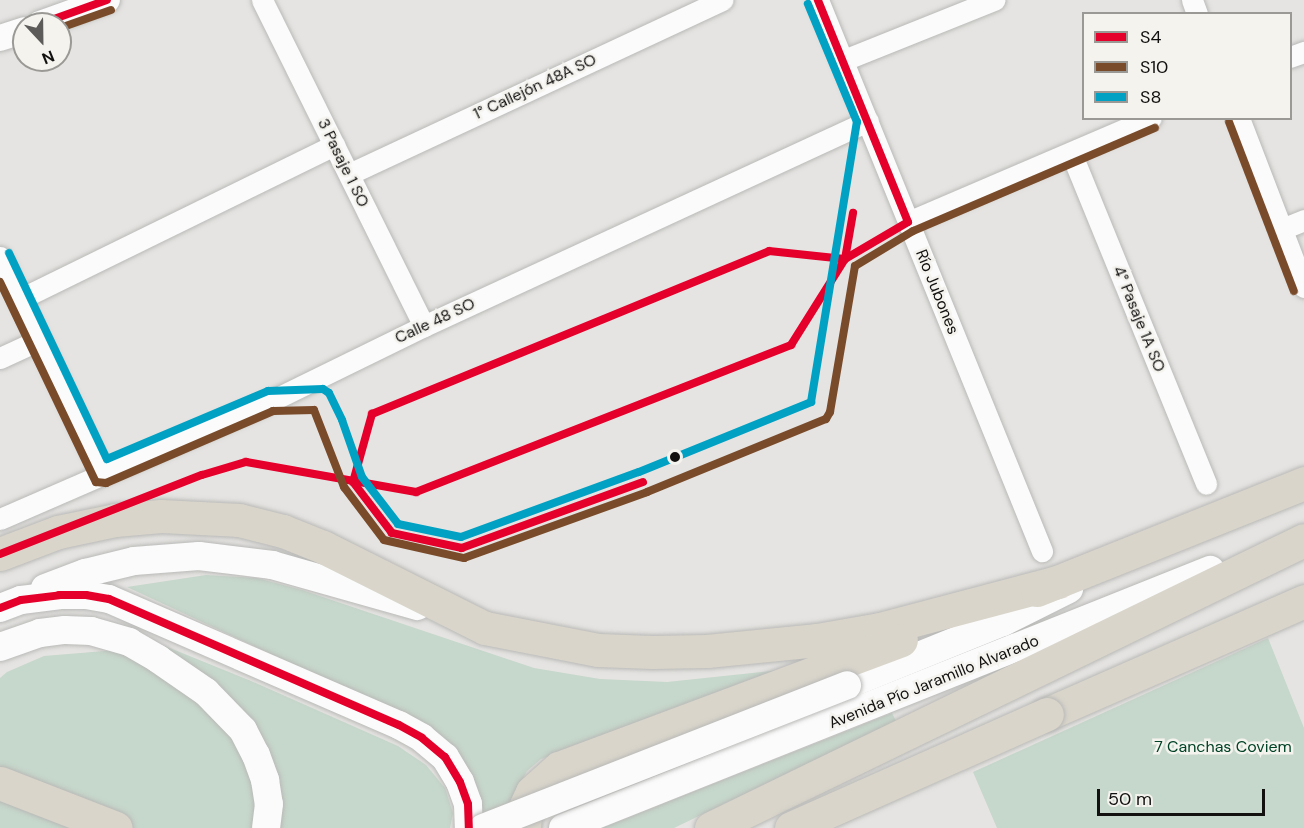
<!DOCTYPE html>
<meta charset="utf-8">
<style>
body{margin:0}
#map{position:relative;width:1304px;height:828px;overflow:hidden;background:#e5e4e2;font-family:"DM Sans",sans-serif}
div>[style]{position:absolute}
.green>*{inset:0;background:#c6d7cb}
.roads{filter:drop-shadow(0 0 2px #b9b9b7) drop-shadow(0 0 2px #b9b9b7)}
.minor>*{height:21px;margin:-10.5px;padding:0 10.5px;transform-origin:10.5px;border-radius:10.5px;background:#fbfbfb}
.tertiary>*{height:26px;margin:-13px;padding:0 13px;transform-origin:13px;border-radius:13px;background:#fbfbfb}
.secondary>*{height:28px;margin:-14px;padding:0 14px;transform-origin:14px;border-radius:14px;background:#fbfbfb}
.trunk>*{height:33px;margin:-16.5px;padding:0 16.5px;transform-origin:16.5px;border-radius:16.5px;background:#d9d5cb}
.bridges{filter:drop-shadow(0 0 2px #b9b9b7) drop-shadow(0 0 2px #b9b9b7)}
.secondary-bridge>*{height:28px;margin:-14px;padding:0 14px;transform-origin:14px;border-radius:14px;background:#fbfbfb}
.trunk-bridge>*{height:33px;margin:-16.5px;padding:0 16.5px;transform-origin:16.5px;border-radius:16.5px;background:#d9d5cb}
.bus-1>*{height:8px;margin:-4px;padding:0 4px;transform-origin:4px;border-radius:4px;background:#e4002b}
.bus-2>*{height:8px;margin:-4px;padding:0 4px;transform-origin:4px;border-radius:4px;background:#7a4b2a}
.bus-3>*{height:8px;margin:-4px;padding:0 4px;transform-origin:4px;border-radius:4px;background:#01a1c4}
.dots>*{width:16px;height:16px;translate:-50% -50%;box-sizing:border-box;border:3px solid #f4f3ee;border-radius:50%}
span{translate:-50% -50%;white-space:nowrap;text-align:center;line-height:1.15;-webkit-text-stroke:5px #f4f3ee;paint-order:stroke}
.street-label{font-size:16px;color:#121110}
.park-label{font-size:16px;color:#004226}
.legend{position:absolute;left:1082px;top:12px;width:210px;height:108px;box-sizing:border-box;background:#f4f3ee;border:2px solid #9a9995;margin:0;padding:8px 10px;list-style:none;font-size:18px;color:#121110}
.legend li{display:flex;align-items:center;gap:12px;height:30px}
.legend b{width:30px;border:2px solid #9a9995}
.north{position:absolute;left:12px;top:12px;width:60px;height:60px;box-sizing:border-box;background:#f4f3ee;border:2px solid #9a9995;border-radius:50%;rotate:158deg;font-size:16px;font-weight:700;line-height:24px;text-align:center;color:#121110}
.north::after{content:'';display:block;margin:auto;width:21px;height:27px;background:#5c5b5a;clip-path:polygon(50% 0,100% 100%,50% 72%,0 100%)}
.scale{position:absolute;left:1097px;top:789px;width:168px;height:27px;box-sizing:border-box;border:3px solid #121110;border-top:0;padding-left:8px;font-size:18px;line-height:21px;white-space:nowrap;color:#121110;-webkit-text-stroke:4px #f4f3ee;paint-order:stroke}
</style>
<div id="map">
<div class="green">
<i style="clip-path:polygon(206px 575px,257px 578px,302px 590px,534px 668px,600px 679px,667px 682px,789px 669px,541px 759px,527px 771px,510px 803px,481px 828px,421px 724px,127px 587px)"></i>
<i style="clip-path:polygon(1268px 638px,1304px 728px,1304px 828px,997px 828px,973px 772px)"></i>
<i style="clip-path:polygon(165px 646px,251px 681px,398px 746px,426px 765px,445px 788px,453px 813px,450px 828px,0 828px,0 678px,7px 672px,44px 656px)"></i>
<i style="clip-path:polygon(892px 713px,896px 721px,674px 828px,602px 828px)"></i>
</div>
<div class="roads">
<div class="minor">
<i style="left:262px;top:0;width:364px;rotate:63.6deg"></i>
<i style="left:818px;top:0;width:595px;rotate:67.88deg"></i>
<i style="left:1192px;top:0;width:15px;rotate:70deg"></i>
<i style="left:1290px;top:57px;width:15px;rotate:-20deg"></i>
<i style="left:844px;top:60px;width:162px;rotate:-21.8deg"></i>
<i style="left:1239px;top:118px;width:181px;rotate:69deg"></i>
<i style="left:1072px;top:155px;width:355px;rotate:67.8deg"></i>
<i style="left:349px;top:174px;width:412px;rotate:-25deg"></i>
<i style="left:908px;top:222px;width:264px;rotate:-23.2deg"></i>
<i style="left:1282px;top:229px;width:24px;rotate:-22deg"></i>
<i style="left:0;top:257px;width:239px;rotate:64.7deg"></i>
<i style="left:20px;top:299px;width:350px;rotate:-26.1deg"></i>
<i style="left:0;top:358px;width:43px;rotate:-24.8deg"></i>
<i style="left:0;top:519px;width:296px;rotate:-23.5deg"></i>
<i style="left:271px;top:401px;width:170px;rotate:-26.1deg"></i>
<i style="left:424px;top:326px;width:489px;rotate:-24.8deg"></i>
</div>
<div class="tertiary">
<i style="left:40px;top:24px;width:71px;rotate:-19.7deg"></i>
<i style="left:0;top:38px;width:25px;rotate:-18deg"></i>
</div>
<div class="secondary">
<i style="left:45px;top:588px;width:43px;rotate:-20.6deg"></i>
<i style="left:85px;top:573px;width:50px;rotate:-13.8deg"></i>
<i style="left:134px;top:561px;width:65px;rotate:-4.4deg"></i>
<i style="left:199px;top:556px;width:74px;rotate:7deg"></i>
<i style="left:272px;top:565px;width:151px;rotate:15.8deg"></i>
<i style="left:0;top:608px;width:22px;rotate:-21deg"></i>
<i style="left:21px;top:600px;width:38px;rotate:-7deg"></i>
<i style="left:59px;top:595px;width:27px"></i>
<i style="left:86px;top:595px;width:23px;rotate:10deg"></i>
<i style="left:109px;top:599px;width:316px;rotate:23.5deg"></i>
<i style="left:399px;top:725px;width:26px;rotate:29deg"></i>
<i style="left:422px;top:738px;width:30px;rotate:40deg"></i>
<i style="left:445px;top:757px;width:29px;rotate:59deg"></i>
<i style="left:460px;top:782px;width:23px;rotate:70deg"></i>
<i style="left:468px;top:804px;width:24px;rotate:88deg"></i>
<i style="left:0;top:647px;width:42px;rotate:-19.3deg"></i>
<i style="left:40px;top:633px;width:25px;rotate:-7deg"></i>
<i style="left:65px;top:630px;width:26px;rotate:2deg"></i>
<i style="left:91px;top:631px;width:40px;rotate:16deg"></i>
<i style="left:129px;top:642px;width:34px;rotate:30deg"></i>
<i style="left:158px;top:659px;width:58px;rotate:34.5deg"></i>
<i style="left:206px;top:692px;width:53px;rotate:45.8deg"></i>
<i style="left:243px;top:730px;width:28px;rotate:63deg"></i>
<i style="left:256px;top:755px;width:27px;rotate:70deg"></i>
<i style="left:265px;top:780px;width:24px;rotate:81deg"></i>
<i style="left:269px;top:804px;width:24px;rotate:97deg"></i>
<i style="left:847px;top:685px;width:168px;rotate:-22deg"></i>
<i style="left:1003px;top:622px;width:74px;rotate:-26.6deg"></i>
<i style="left:563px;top:828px;width:697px;rotate:-21.74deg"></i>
</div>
<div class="trunk">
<i style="left:0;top:554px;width:62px;rotate:-20.8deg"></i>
<i style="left:58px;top:532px;width:58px;rotate:-11.9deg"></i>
<i style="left:115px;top:520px;width:46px;rotate:-5deg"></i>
<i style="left:161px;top:516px;width:78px;rotate:2.9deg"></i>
<i style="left:239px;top:520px;width:45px;rotate:14deg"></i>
<i style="left:283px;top:531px;width:43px;rotate:21.8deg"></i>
<i style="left:323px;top:547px;width:181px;rotate:26.6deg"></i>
<i style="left:485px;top:628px;width:115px;rotate:11deg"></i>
<i style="left:598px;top:650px;width:54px;rotate:2.1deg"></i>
<i style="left:652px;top:652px;width:55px;rotate:-1deg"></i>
<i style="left:707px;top:651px;width:111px;rotate:-5.7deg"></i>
<i style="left:817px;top:640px;width:64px;rotate:-9.9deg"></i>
<i style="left:880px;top:629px;width:184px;rotate:-14.8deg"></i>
<i style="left:1037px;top:590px;width:288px;rotate:-21.8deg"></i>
<i style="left:1047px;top:714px;width:281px;rotate:-23.7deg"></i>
<i style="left:0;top:783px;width:124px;rotate:21.2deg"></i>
<i style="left:524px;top:828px;width:23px;rotate:-85deg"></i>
<i style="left:526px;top:805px;width:14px;rotate:-65deg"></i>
<i style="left:532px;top:792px;width:36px;rotate:-42deg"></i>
<i style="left:559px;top:768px;width:365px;rotate:-20.5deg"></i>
<i style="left:711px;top:828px;width:659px;rotate:-25.9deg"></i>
</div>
</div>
<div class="bridges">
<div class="secondary-bridge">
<i style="left:483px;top:828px;width:391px;rotate:-21.4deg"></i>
</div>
<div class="trunk-bridge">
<i style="left:791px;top:828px;width:280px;rotate:-24deg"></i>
</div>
</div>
<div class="bus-1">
<i style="left:40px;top:24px;width:71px;rotate:-19.7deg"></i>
<i style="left:643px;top:482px;width:193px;rotate:160deg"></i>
<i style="left:462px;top:548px;width:72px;rotate:-167.9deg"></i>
<i style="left:392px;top:533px;width:64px;rotate:-127.4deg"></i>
<i style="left:353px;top:482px;width:71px;rotate:-74.4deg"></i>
<i style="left:372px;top:414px;width:429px;rotate:-22.3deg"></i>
<i style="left:769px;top:251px;width:76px;rotate:6deg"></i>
<i style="left:845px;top:259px;width:73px;rotate:-30.4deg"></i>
<i style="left:908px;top:222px;width:240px;rotate:-112.1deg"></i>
<i style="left:0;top:554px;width:217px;rotate:-21.4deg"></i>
<i style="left:202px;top:475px;width:46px;rotate:-16.5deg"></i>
<i style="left:246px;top:462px;width:173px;rotate:10deg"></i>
<i style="left:416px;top:492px;width:403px;rotate:-21.4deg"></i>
<i style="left:791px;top:345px;width:102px;rotate:-57.9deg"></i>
<i style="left:845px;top:259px;width:47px;rotate:-80.1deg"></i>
<i style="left:0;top:608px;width:22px;rotate:-21deg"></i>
<i style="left:21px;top:600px;width:38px;rotate:-7deg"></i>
<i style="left:59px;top:595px;width:27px"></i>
<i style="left:86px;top:595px;width:23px;rotate:10deg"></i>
<i style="left:109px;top:599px;width:316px;rotate:23.5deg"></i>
<i style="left:399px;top:725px;width:26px;rotate:29deg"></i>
<i style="left:422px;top:738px;width:30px;rotate:40deg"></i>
<i style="left:445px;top:757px;width:29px;rotate:59deg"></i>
<i style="left:460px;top:782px;width:23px;rotate:70deg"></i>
<i style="left:468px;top:804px;width:24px;rotate:88deg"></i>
</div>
<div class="bus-2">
<i style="left:60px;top:28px;width:54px;rotate:-19.4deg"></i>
<i style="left:1229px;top:122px;width:181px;rotate:69deg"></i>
<i style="left:0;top:282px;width:222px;rotate:64.4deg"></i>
<i style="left:96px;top:482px;width:10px;rotate:6deg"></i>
<i style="left:106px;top:483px;width:182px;rotate:-23.3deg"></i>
<i style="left:273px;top:411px;width:41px;rotate:-1.4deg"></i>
<i style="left:314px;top:410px;width:83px;rotate:68.7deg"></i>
<i style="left:344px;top:487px;width:66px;rotate:53deg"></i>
<i style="left:384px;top:540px;width:82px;rotate:12.7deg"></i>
<i style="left:464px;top:558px;width:195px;rotate:-19.8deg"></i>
<i style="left:647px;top:492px;width:193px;rotate:-22.2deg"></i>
<i style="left:826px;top:419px;width:8px;rotate:-60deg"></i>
<i style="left:830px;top:412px;width:148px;rotate:-80.3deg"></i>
<i style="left:855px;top:266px;width:68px;rotate:-31.1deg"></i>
<i style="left:913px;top:231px;width:263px;rotate:-23.1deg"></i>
</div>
<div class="bus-3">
<i style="left:9px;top:253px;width:228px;rotate:64.6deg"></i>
<i style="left:107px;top:459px;width:175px;rotate:-22.9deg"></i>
<i style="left:268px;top:391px;width:55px;rotate:-2.1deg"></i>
<i style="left:323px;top:389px;width:7px;rotate:34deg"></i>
<i style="left:329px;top:393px;width:30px;rotate:64deg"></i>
<i style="left:342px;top:420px;width:60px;rotate:70.7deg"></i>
<i style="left:362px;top:477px;width:59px;rotate:52.5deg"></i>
<i style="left:398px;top:524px;width:64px;rotate:11.7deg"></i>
<i style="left:461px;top:537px;width:189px;rotate:-20.1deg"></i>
<i style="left:639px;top:472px;width:186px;rotate:-22.1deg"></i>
<i style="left:811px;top:402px;width:284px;rotate:-80.7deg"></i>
<i style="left:857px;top:122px;width:128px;rotate:-112.6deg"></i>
</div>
<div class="dots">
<i style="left:675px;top:457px;background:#121110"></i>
</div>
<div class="street-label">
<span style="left:535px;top:87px;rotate:-25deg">1° Callejón 48A SO</span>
<span style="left:343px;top:163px;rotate:64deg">3 Pasaje 1 SO</span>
<span style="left:937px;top:292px;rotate:68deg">Río Jubones</span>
<span style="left:1139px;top:319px;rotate:68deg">4° Pasaje 1A SO</span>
<span style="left:435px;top:321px;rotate:-25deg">Calle 48 SO</span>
<span style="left:934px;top:682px;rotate:-22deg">Avenida Pío Jaramillo Alvarado</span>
</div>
<div class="park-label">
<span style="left:1223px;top:747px">7 Canchas Coviem</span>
</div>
<ul class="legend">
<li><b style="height:8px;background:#e4002b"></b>S4</li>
<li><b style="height:8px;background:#7a4b2a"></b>S10</li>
<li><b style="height:8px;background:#01a1c4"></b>S8</li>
</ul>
<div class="north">N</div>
<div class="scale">50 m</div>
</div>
